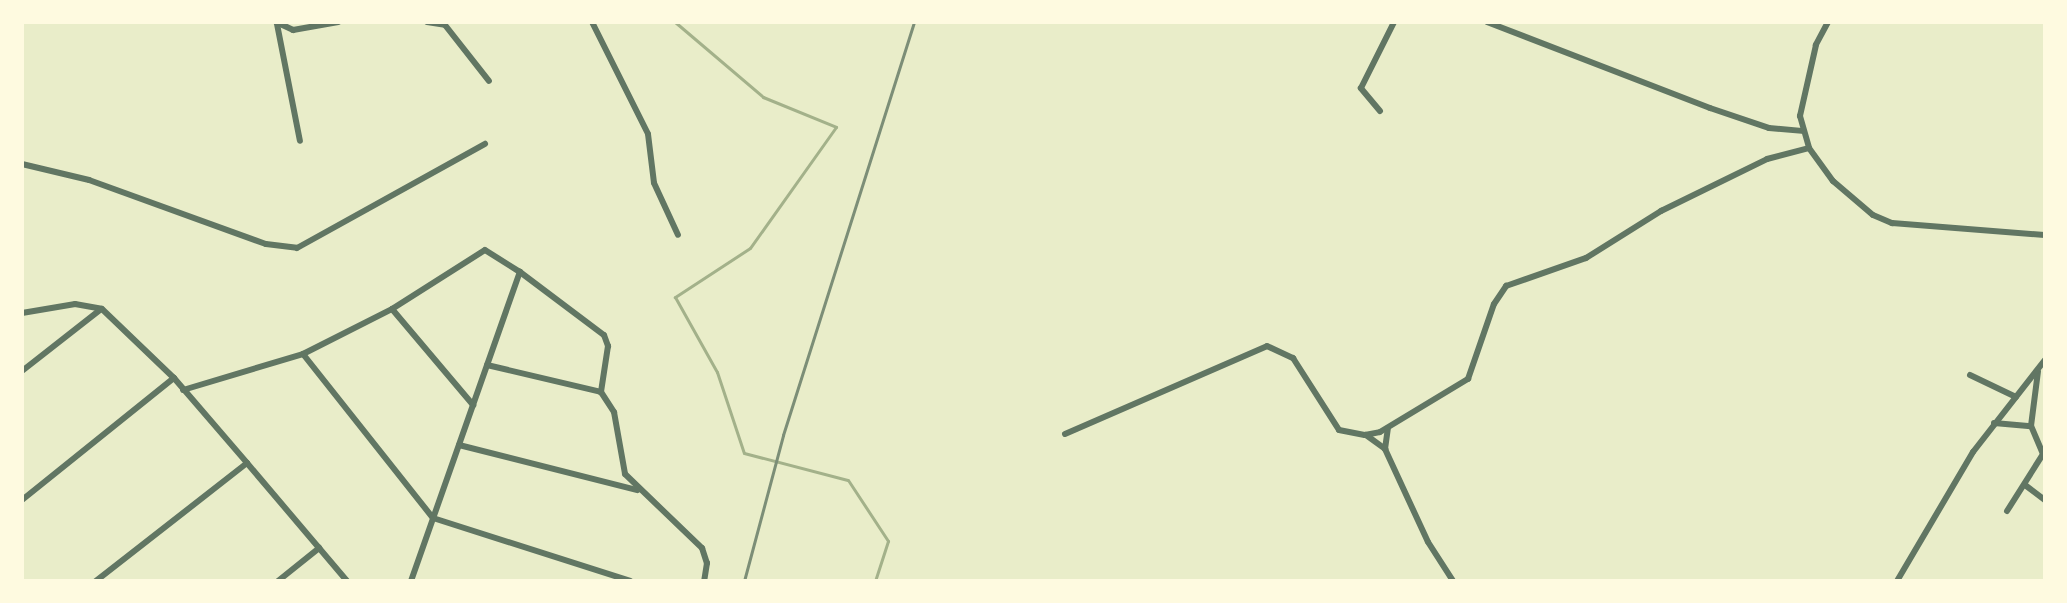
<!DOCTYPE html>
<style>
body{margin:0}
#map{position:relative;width:2067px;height:603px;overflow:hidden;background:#e9edc9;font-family:Bitter,serif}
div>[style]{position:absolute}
.stream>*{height:3px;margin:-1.5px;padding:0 1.5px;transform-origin:1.5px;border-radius:1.5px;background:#a3b18a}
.minor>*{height:6px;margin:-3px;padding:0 3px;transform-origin:3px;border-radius:3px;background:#617663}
.rail>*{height:3px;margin:-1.5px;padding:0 1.5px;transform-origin:1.5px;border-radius:1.5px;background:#7c8e77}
span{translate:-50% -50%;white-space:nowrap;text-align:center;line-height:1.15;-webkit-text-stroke:8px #fefae0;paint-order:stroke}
.frame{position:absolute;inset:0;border:24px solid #fefae0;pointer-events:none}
</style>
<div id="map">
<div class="stream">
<i style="left:675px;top:22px;width:116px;rotate:40.4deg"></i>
<i style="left:763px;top:97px;width:79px;rotate:22.3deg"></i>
<i style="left:836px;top:127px;width:148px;rotate:125.4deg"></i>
<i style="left:750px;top:248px;width:90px;rotate:146.8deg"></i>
<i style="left:675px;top:297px;width:86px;rotate:60.8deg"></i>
<i style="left:717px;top:372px;width:85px;rotate:71.6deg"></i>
<i style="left:744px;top:453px;width:107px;rotate:14.6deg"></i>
<i style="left:848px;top:480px;width:73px;rotate:56.7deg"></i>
<i style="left:888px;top:541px;width:42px;rotate:108deg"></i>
</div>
<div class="minor">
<i style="left:276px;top:22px;width:19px;rotate:25deg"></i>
<i style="left:293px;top:30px;width:46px;rotate:-10.1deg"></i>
<i style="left:427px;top:22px;width:18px;rotate:9deg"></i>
<i style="left:445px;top:25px;width:71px;rotate:51.8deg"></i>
<i style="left:592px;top:22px;width:125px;rotate:63.4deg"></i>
<i style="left:648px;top:134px;width:49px;rotate:83deg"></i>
<i style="left:654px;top:183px;width:57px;rotate:65.2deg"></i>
<i style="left:1487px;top:22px;width:239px;rotate:21.1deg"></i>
<i style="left:1710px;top:108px;width:62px;rotate:18.7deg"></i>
<i style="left:1769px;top:128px;width:33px;rotate:5deg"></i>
<i style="left:1828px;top:22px;width:26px;rotate:118deg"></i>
<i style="left:1816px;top:45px;width:73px;rotate:102.7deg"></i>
<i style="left:1800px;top:116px;width:33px;rotate:74deg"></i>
<i style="left:1809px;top:148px;width:41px;rotate:54deg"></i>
<i style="left:1833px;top:181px;width:52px;rotate:40.4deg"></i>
<i style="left:1873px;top:215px;width:21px;rotate:23deg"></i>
<i style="left:1892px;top:223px;width:153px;rotate:4.5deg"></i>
<i style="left:277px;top:24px;width:119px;rotate:78.9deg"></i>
<i style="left:1380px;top:111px;width:30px;rotate:-130deg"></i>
<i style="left:1361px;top:88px;width:74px;rotate:-63.4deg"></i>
<i style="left:22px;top:164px;width:69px;rotate:13.4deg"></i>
<i style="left:89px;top:180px;width:188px;rotate:19.9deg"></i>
<i style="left:266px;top:244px;width:31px;rotate:7deg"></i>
<i style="left:297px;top:248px;width:215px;rotate:-29deg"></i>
<i style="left:392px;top:309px;width:126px;rotate:49.8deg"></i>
<i style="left:22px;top:313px;width:54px;rotate:-9.6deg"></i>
<i style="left:75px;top:304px;width:27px;rotate:10deg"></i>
<i style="left:102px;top:309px;width:100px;rotate:43.8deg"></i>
<i style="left:174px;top:378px;width:112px;rotate:49.3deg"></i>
<i style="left:247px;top:463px;width:192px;rotate:142deg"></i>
<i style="left:303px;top:354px;width:209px;rotate:51.6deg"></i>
<i style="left:433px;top:518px;width:207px;rotate:17.7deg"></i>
<i style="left:487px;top:365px;width:117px;rotate:13.3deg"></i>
<i style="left:22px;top:371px;width:100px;rotate:-38.1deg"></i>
<i style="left:1970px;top:375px;width:51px;rotate:25.6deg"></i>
<i style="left:183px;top:390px;width:125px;rotate:-16.7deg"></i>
<i style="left:303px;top:354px;width:100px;rotate:-26.8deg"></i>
<i style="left:392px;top:309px;width:110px;rotate:-32.4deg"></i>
<i style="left:485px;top:250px;width:41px;rotate:32.2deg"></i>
<i style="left:1994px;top:423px;width:37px;rotate:5deg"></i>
<i style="left:1065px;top:434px;width:220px;rotate:-23.5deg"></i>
<i style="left:1267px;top:346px;width:29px;rotate:25deg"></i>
<i style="left:1293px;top:358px;width:85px;rotate:57.4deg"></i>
<i style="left:1339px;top:430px;width:26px;rotate:11deg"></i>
<i style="left:1365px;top:435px;width:15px;rotate:-11deg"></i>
<i style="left:1380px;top:432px;width:103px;rotate:-31.1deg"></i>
<i style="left:1468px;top:379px;width:79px;rotate:-70.9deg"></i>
<i style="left:1494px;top:304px;width:22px;rotate:-56deg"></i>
<i style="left:1506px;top:286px;width:85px;rotate:-19.3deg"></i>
<i style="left:1586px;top:258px;width:89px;rotate:-32.1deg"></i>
<i style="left:1661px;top:211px;width:118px;rotate:-26.1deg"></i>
<i style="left:1767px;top:159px;width:43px;rotate:-14.7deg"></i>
<i style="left:1366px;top:435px;width:24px;rotate:36deg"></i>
<i style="left:1385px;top:449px;width:102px;rotate:65.2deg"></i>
<i style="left:1428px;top:542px;width:46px;rotate:57.3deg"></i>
<i style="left:459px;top:445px;width:184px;rotate:14.2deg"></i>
<i style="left:1385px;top:449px;width:21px;rotate:-82deg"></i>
<i style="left:247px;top:463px;width:155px;rotate:49.7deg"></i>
<i style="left:2025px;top:485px;width:25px;rotate:37deg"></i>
<i style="left:22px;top:500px;width:195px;rotate:-38.8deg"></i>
<i style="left:2007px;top:511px;width:67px;rotate:-57.7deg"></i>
<i style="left:2043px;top:454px;width:30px;rotate:-113deg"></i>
<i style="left:2031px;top:426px;width:55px;rotate:-82.7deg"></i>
<i style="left:278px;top:581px;width:53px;rotate:-38.8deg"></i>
<i style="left:411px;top:581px;width:328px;rotate:-70.6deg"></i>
<i style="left:520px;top:272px;width:105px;rotate:36.9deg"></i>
<i style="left:604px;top:335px;width:12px;rotate:70deg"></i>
<i style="left:608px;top:346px;width:47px;rotate:98.7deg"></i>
<i style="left:601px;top:392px;width:24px;rotate:57deg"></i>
<i style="left:614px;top:412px;width:63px;rotate:79.9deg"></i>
<i style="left:625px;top:474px;width:107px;rotate:43.9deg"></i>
<i style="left:702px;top:548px;width:16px;rotate:72deg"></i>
<i style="left:707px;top:563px;width:18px;rotate:99deg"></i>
<i style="left:1897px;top:581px;width:150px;rotate:-59.5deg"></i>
<i style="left:1973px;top:452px;width:117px;rotate:-52deg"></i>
</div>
<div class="rail">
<i style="left:744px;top:581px;width:151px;rotate:-75deg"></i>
<i style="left:783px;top:435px;width:433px;rotate:-72.4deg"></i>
</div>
<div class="frame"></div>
</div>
